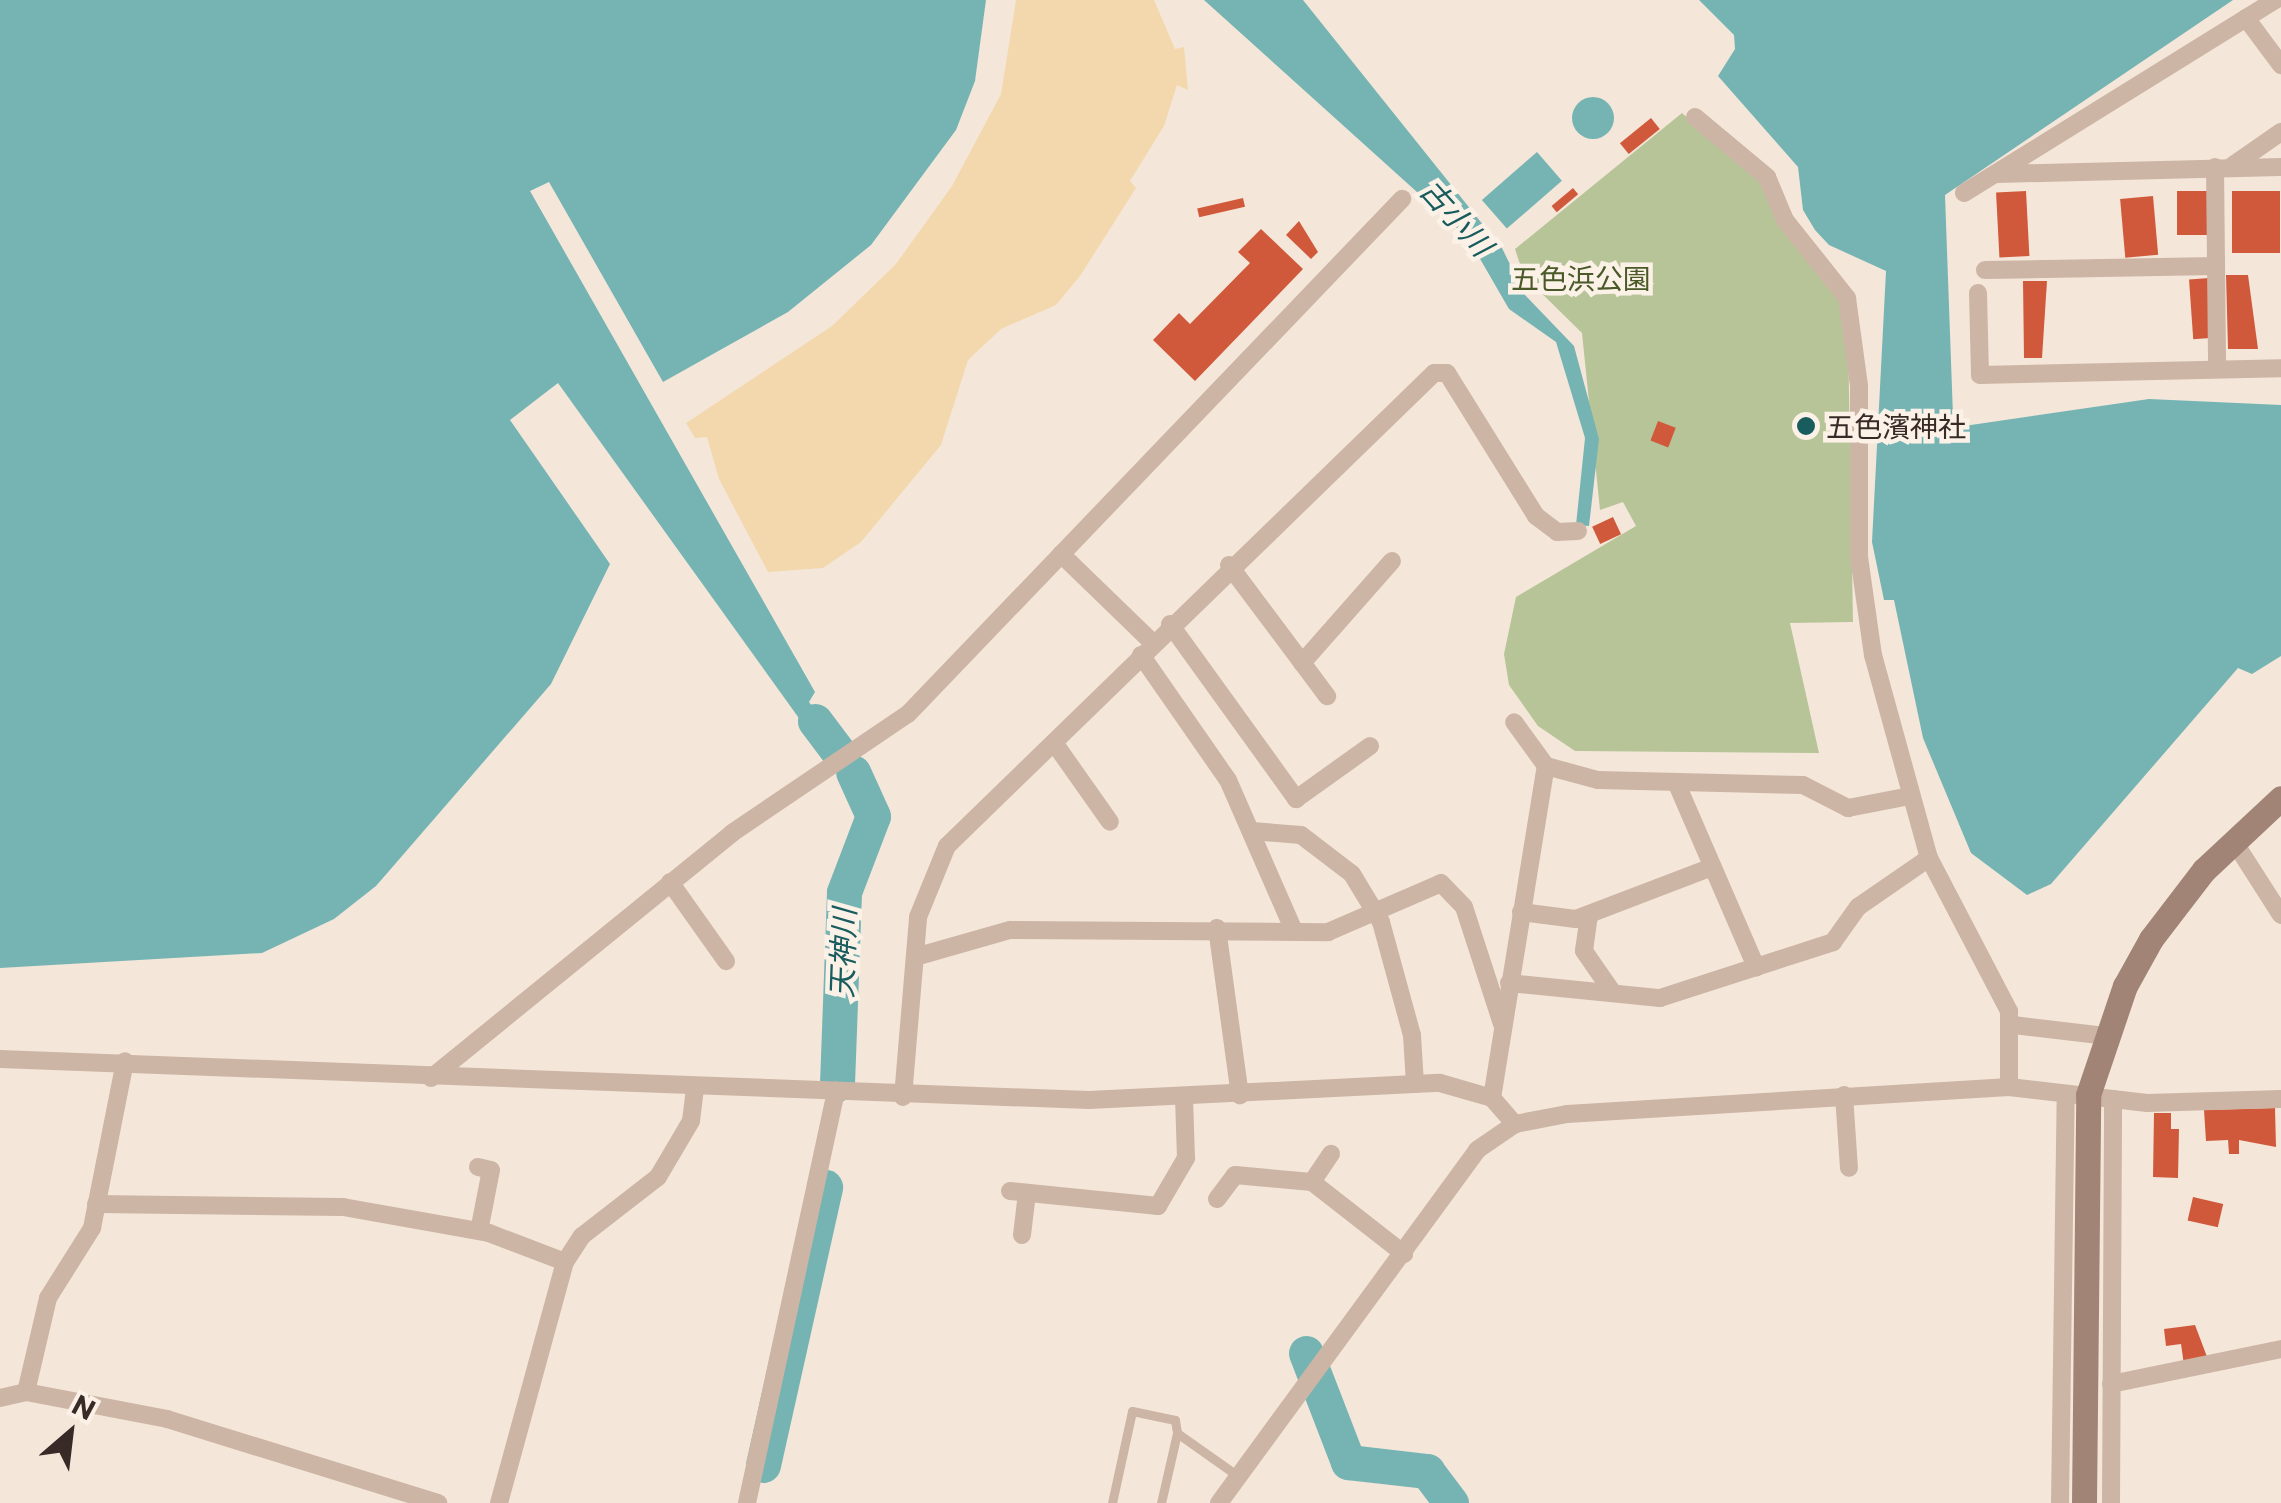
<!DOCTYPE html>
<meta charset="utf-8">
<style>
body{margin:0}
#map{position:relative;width:2281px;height:1503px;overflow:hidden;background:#f4e7da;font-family:Commissioner,"Noto Sans JP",sans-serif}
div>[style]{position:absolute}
.green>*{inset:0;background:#b7c498}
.sand>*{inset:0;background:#f3d8ad}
.water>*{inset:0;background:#76b4b4;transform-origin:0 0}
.round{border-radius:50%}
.river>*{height:35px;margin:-17.5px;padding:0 17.5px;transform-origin:17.5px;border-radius:17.5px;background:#76b4b4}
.building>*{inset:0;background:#d1593b;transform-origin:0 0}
.lane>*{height:9px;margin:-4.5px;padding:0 4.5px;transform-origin:4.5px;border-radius:4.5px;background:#cdb5a5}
.street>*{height:18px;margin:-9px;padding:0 9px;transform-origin:9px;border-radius:9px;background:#cdb5a5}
.secondary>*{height:25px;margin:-12.5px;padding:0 12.5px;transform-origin:12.5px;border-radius:12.5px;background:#a18476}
.dots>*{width:28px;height:28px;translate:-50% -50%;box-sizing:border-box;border:5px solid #fbf1e7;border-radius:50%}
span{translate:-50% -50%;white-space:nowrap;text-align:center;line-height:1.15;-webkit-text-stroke:9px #fbf1e7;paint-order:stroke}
.park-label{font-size:28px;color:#495928}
.poi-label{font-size:28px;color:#382b27}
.left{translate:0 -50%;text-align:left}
.water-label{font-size:30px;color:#185c5d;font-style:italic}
.north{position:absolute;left:20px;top:1383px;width:100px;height:100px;-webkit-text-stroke:8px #fbf1e7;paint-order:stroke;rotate:28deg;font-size:28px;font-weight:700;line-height:40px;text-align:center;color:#382b27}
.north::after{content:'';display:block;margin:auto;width:35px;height:45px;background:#382b27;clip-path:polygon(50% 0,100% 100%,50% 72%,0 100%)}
</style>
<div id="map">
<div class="green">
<i style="clip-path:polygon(1682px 113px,1759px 180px,1838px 298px,1848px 334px,1853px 622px,1790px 623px,1819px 753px,1575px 751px,1538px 726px,1509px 685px,1504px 654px,1516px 597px,1636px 526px,1623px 502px,1600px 510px,1582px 333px,1524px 276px,1515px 249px)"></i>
</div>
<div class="sand">
<i style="clip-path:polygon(1016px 0,1154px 0,1175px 49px,1184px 47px,1188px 90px,1177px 85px,1164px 126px,1130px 181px,1136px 188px,1080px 276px,1056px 305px,1001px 329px,968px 360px,941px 445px,861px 542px,823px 568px,768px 572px,719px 479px,707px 437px,695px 438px,686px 423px,832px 326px,896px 264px,952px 186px,1001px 94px)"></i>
</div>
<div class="water">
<i style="clip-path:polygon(0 0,986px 0,975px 81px,956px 130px,871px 245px,788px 312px,663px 382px,549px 182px,530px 191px,815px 692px,809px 702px,820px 717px,806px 728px,558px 383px,510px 420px,610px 564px,551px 684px,376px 886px,334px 919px,262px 953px,0 968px)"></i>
<i style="clip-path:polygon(1204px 0,1303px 0,1484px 226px,1484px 244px,1493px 253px,1501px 246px,1525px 295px,1574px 346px,1599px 439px,1589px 526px,1576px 525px,1585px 438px,1556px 342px,1509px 309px,1468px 238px)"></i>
<i style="clip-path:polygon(1699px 0,2233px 0,1945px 195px,1953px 416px,1964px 426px,2149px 399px,2281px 405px,2281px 656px,2252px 674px,2238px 668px,2051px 884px,2027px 895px,1971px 853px,1923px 738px,1894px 600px,1884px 600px,1872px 542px,1886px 271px,1829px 245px,1815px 230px,1803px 210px,1798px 167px,1718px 76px,1735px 49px,1734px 35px)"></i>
<i class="round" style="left:1572px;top:97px;width:42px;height:42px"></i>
<i style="left:1537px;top:152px;width:38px;height:73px;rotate:49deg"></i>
</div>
<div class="river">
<i style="left:815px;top:721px;width:40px;rotate:53deg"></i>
<i style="left:837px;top:1084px;width:192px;rotate:-87.9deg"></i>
<i style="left:844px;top:892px;width:81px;rotate:-69.1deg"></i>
<i style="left:873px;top:816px;width:48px;rotate:-114.4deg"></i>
<i style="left:1306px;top:1353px;width:117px;rotate:68.9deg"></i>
<i style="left:1348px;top:1462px;width:80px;rotate:6.5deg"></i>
<i style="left:1427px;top:1471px;width:40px;rotate:53deg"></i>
<i style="left:763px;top:1465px;width:285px;rotate:-77.4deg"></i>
</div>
<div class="building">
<i style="left:1651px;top:118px;width:14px;height:40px;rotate:51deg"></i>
<i style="left:1573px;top:188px;width:8px;height:28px;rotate:50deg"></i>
<i style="left:2026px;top:191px;width:65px;height:30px;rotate:87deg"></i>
<i style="left:2177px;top:191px;width:33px;height:44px"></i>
<i style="left:2280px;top:191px;width:62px;height:48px;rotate:90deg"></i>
<i style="left:2153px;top:196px;width:59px;height:33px;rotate:85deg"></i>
<i style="left:1243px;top:198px;width:9px;height:47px;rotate:77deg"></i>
<i style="clip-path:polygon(1299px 221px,1318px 252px,1311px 259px,1286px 235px)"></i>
<i style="clip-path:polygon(1261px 229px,1303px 269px,1195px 381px,1153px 340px,1179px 313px,1190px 324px,1250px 263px,1238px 252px)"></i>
<i style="clip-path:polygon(2226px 275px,2248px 275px,2258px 349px,2228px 349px)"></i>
<i style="left:2209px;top:278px;width:60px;height:20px;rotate:86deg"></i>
<i style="clip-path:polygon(2023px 281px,2047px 281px,2042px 358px,2024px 358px)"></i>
<i style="left:1658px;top:421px;width:19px;height:21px;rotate:21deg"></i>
<i style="left:1613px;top:517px;width:19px;height:23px;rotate:65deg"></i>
<i style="clip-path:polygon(2275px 1108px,2276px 1147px,2239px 1140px,2239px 1154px,2229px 1154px,2228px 1140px,2206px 1141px,2204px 1110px)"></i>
<i style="clip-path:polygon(2154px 1113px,2171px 1113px,2171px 1129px,2179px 1129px,2178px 1178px,2153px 1177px)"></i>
<i style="left:2193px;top:1197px;width:31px;height:24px;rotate:13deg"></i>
<i style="clip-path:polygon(2195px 1325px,2209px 1362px,2184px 1365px,2181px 1344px,2166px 1346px,2164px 1329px)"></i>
</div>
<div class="lane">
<i style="left:1112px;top:1503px;width:94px;rotate:-77.7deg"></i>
<i style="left:1132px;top:1411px;width:44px;rotate:11.8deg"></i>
<i style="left:1175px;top:1420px;width:13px;rotate:81deg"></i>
<i style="left:1177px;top:1433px;width:75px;rotate:35.2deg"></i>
<i style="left:1161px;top:1503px;width:72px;rotate:-77.1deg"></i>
</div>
<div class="street">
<i style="left:2246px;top:18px;width:59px;rotate:53.3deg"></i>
<i style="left:1695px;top:117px;width:94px;rotate:39.8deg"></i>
<i style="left:1767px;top:177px;width:47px;rotate:67.3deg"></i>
<i style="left:1785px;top:220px;width:100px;rotate:51.5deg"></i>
<i style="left:1847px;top:298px;width:89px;rotate:82.2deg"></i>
<i style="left:1859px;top:386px;width:171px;rotate:90deg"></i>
<i style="left:1859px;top:557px;width:99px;rotate:81.9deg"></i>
<i style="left:1873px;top:655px;width:211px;rotate:74.6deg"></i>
<i style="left:1929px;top:858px;width:173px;rotate:62.4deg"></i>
<i style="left:2009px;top:1011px;width:76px;rotate:90deg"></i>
<i style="left:2232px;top:166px;width:60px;rotate:-34.8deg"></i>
<i style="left:2215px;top:167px;width:200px;rotate:89.4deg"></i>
<i style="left:1997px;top:174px;width:284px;rotate:-1.4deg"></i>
<i style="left:1964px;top:193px;width:366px;rotate:-31.8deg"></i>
<i style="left:1985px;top:270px;width:231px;rotate:-1deg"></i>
<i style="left:1978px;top:293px;width:82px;rotate:88.6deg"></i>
<i style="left:1980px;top:375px;width:301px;rotate:-1.3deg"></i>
<i style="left:1061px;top:554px;width:128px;rotate:44.1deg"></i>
<i style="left:1229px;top:565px;width:164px;rotate:53.2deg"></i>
<i style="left:1170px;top:624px;width:216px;rotate:54.2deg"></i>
<i style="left:1296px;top:799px;width:91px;rotate:-35.6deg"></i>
<i style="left:1141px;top:655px;width:152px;rotate:55.2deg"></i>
<i style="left:1228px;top:780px;width:165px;rotate:66.4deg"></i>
<i style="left:1302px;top:663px;width:136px;rotate:-48.6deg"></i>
<i style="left:1055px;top:744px;width:95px;rotate:54.8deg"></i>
<i style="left:1546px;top:766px;width:54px;rotate:15.1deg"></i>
<i style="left:1598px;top:780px;width:205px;rotate:1.4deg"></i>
<i style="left:1803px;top:785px;width:51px;rotate:27.1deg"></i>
<i style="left:1848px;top:808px;width:63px;rotate:-11deg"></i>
<i style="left:1676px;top:782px;width:202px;rotate:66.6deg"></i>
<i style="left:1252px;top:831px;width:49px;rotate:4.7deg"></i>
<i style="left:1301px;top:835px;width:64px;rotate:37.4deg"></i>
<i style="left:1352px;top:874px;width:56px;rotate:58.9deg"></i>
<i style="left:1381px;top:922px;width:117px;rotate:74.7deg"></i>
<i style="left:1412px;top:1035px;width:49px;rotate:86.5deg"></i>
<i style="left:2233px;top:840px;width:89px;rotate:57.4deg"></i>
<i style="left:670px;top:882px;width:97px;rotate:54.7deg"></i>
<i style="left:1521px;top:912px;width:55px;rotate:7.3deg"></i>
<i style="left:1576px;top:919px;width:146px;rotate:-20.9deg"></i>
<i style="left:1589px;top:915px;width:36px;rotate:98deg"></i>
<i style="left:1584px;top:951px;width:51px;rotate:55.4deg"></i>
<i style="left:1217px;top:928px;width:169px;rotate:82.2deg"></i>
<i style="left:915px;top:957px;width:99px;rotate:-15.9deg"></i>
<i style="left:1010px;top:930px;width:318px;rotate:0.4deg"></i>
<i style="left:1328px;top:932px;width:123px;rotate:-23.4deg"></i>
<i style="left:1441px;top:883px;width:33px;rotate:46deg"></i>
<i style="left:1464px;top:907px;width:123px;rotate:72deg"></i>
<i style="left:1509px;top:983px;width:152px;rotate:5.7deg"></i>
<i style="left:1660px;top:998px;width:182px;rotate:-17.9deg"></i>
<i style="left:1833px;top:942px;width:43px;rotate:-54.5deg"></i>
<i style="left:1858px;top:907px;width:86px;rotate:-34.6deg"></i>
<i style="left:2013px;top:1025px;width:95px;rotate:6.7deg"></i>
<i style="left:0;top:1059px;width:1090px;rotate:2.16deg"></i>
<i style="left:1089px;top:1100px;width:351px;rotate:-2.8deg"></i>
<i style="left:1440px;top:1083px;width:54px;rotate:16.1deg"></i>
<i style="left:1492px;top:1098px;width:35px;rotate:49deg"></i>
<i style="left:431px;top:1078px;width:388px;rotate:-39.1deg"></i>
<i style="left:732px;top:833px;width:212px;rotate:-34.1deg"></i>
<i style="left:908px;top:714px;width:714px;rotate:-46.19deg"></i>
<i style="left:1844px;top:1095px;width:73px;rotate:86.1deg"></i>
<i style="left:903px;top:1097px;width:181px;rotate:-85.2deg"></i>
<i style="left:918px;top:917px;width:77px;rotate:-67.8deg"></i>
<i style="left:947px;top:846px;width:679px;rotate:-44.16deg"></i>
<i style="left:1434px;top:373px;width:13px"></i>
<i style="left:1447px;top:373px;width:168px;rotate:58.1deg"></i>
<i style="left:1536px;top:516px;width:26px;rotate:37deg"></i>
<i style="left:1557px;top:532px;width:21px;rotate:-3deg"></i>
<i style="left:1492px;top:1098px;width:336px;rotate:-80.8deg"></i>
<i style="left:1546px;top:766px;width:54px;rotate:-126deg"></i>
<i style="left:478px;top:1167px;width:13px;rotate:13deg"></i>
<i style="left:491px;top:1170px;width:62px;rotate:101.1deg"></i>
<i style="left:1312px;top:1182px;width:34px;rotate:-56deg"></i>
<i style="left:1010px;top:1191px;width:149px;rotate:5.8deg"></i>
<i style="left:1158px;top:1206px;width:56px;rotate:-59.7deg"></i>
<i style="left:1186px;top:1158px;width:61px;rotate:-91.9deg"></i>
<i style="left:1217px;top:1199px;width:30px;rotate:-53deg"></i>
<i style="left:1235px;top:1175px;width:77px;rotate:5.2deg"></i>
<i style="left:1312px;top:1182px;width:117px;rotate:38deg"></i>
<i style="left:96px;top:1204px;width:247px;rotate:0.7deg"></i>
<i style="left:343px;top:1207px;width:148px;rotate:10.1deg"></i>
<i style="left:489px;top:1233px;width:81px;rotate:20.9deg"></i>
<i style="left:1022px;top:1235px;width:42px;rotate:-83.2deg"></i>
<i style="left:2111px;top:1384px;width:174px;rotate:-11.6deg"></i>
<i style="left:26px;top:1392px;width:97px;rotate:-76.8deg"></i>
<i style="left:48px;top:1298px;width:83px;rotate:-57.8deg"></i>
<i style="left:92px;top:1228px;width:170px;rotate:-78.8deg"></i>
<i style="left:0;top:1398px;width:27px;rotate:-13deg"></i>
<i style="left:26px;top:1392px;width:144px;rotate:10.8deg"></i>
<i style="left:167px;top:1419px;width:284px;rotate:17.2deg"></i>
<i style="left:499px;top:1503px;width:250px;rotate:-74.7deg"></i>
<i style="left:565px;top:1262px;width:31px;rotate:-57deg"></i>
<i style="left:582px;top:1236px;width:96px;rotate:-37.8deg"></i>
<i style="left:658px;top:1177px;width:65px;rotate:-59.5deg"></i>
<i style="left:691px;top:1121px;width:34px;rotate:-83deg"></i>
<i style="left:747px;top:1503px;width:422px;rotate:-77.8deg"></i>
<i style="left:1219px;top:1503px;width:437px;rotate:-53.8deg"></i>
<i style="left:1477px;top:1150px;width:46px;rotate:-34.4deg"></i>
<i style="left:1515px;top:1124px;width:53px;rotate:-10.9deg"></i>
<i style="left:1567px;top:1114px;width:443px;rotate:-3.5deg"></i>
<i style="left:2009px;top:1087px;width:139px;rotate:6.6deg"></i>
<i style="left:2147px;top:1103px;width:134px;rotate:-1.7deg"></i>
<i style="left:2060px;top:1503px;width:409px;rotate:-89.2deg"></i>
<i style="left:2111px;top:1503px;width:404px;rotate:-89.7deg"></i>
</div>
<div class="secondary">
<i style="left:2084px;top:1503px;width:408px;rotate:-89.4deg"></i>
<i style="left:2088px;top:1095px;width:115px;rotate:-71.3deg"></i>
<i style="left:2125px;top:986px;width:54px;rotate:-61deg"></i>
<i style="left:2151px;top:939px;width:87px;rotate:-52.5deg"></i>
<i style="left:2204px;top:870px;width:105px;rotate:-43.1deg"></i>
</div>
<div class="dots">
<i style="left:1806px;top:426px;background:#185c5d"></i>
</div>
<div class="park-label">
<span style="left:1581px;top:278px">五色浜公園</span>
</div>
<div class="poi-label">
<span class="left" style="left:1826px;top:426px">五色濱神社</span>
</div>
<div class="water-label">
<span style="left:1457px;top:217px;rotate:48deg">古小川</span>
<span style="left:842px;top:953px;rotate:-88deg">天神川</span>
</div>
<div class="north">N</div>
</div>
